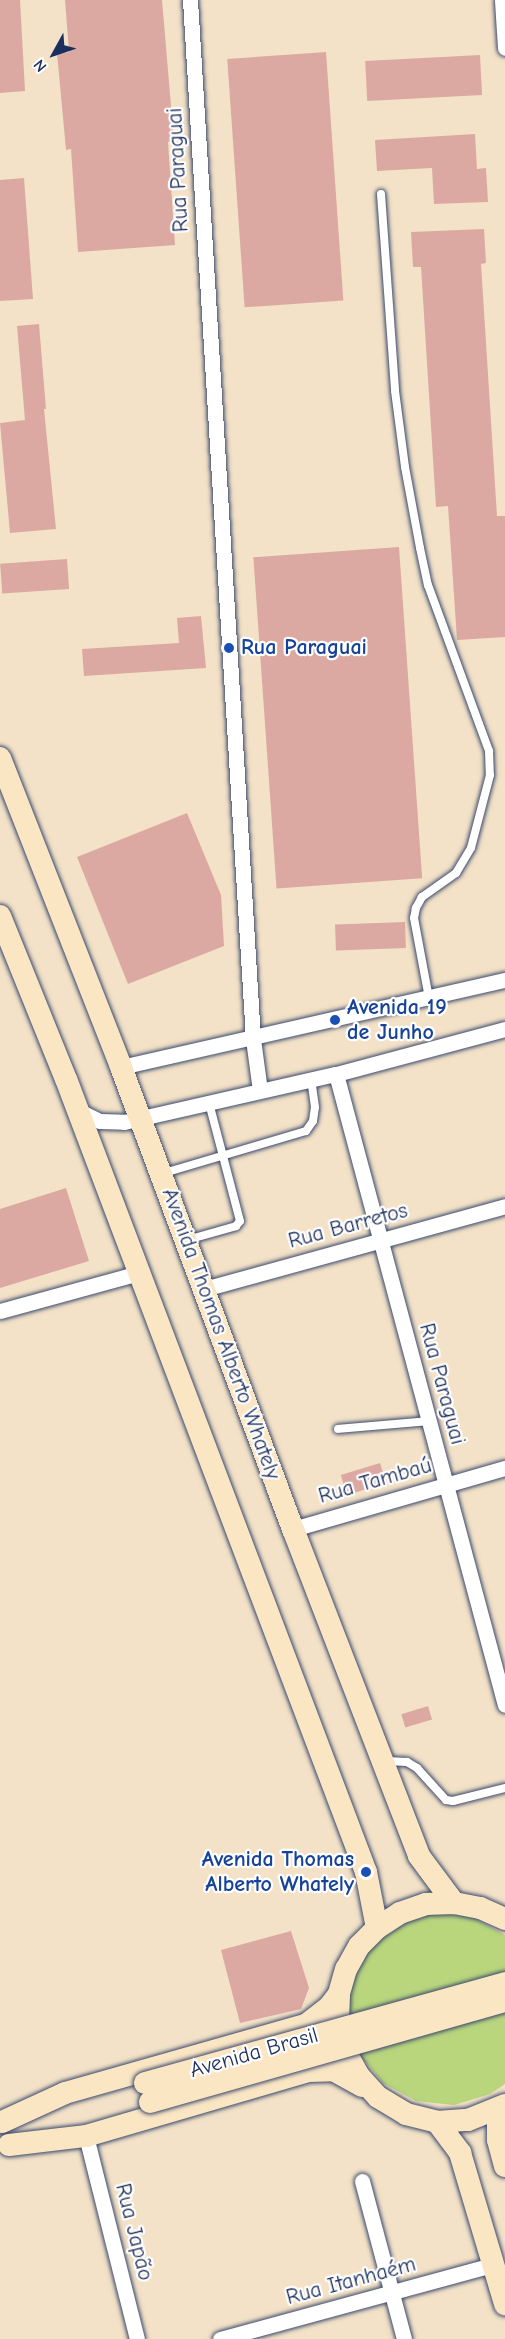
<!DOCTYPE html>
<meta charset="utf-8">
<style>
body{margin:0}
#map{position:relative;width:505px;height:2339px;overflow:hidden;background:#f3e2c7;font-family:"Comic Neue",sans-serif}
div>[style]{position:absolute}
.green>*{inset:0;background:#b9d67d}
.building>*{inset:0;background:#dca9a2;transform-origin:0 0}
.roads{filter:drop-shadow(0 0 2px #3b4a6e) drop-shadow(0 0 2px #3b4a6e)}
.lane>*{height:8px;margin:-4px;padding:0 4px;transform-origin:4px;border-radius:4px;background:#fff}
.street>*{height:15px;margin:-7.5px;padding:0 7.5px;transform-origin:7.5px;border-radius:7.5px;background:#fff}
.secondary>*{height:22px;margin:-11px;padding:0 11px;transform-origin:11px;border-radius:11px;background:#fbe6c4}
.bridges{filter:drop-shadow(0 0 2px #3b4a6e) drop-shadow(0 0 2px #3b4a6e)}
.secondary-bridge>*{height:22px;margin:-11px;padding:0 11px;transform-origin:11px;border-radius:11px;background:#fbe6c4}
.dots>*{width:16px;height:16px;translate:-50% -50%;box-sizing:border-box;border:3px solid #fff;border-radius:50%}
span{translate:-50% -50%;white-space:nowrap;text-align:center;line-height:1.15;-webkit-text-stroke:4.5px #fff;paint-order:stroke}
.street-label{font-size:22px;color:#1b2f5e}
.transit-label{font-size:22px;color:#164399;font-weight:700}
.left{translate:0 -50%;text-align:left}
.right{translate:-100% -50%;text-align:right}
.north{position:absolute;left:24px;top:24px;width:60px;height:60px;-webkit-text-stroke:4px #fff;paint-order:stroke;rotate:230deg;font-size:16px;font-weight:700;line-height:24px;text-align:center;color:#1b2f5e}
.north::after{content:'';display:block;margin:auto;width:21px;height:27px;background:#1b2f5e;clip-path:polygon(50% 0,100% 100%,50% 72%,0 100%)}
</style>
<div id="map">
<div class="green">
<i style="clip-path:polygon(434px 1913px,472px 1917px,505px 1935px,505px 2084px,490px 2094px,454px 2105px,416px 2101px,383px 2083px,359px 2054px,348px 2018px,348px 2000px,359px 1963px,383px 1934px,416px 1917px)"></i>
</div>
<div class="building">
<i style="clip-path:polygon(0 0,20px 0,25px 91px,0 93px)"></i>
<i style="clip-path:polygon(65px 0,162px 0,174px 141px,168px 142px,175px 245px,78px 252px,71px 149px,66px 150px,57px 53px,69px 52px)"></i>
<i style="left:326px;top:52px;width:249px;height:99px;rotate:86deg"></i>
<i style="left:480px;top:55px;width:40px;height:115px;rotate:87deg"></i>
<i style="clip-path:polygon(475px 134px,477px 169px,486px 168px,488px 202px,434px 204px,432px 168px,377px 171px,375px 140px)"></i>
<i style="clip-path:polygon(24px 178px,33px 299px,0 301px,0 180px)"></i>
<i style="clip-path:polygon(484px 229px,486px 263px,481px 264px,497px 516px,505px 516px,505px 637px,457px 640px,448px 506px,436px 507px,421px 267px,413px 267px,411px 232px)"></i>
<i style="clip-path:polygon(39px 324px,46px 409px,44px 409px,56px 529px,10px 533px,0 423px,25px 420px,17px 326px)"></i>
<i style="left:399px;top:547px;width:332px;height:146px;rotate:86deg"></i>
<i style="left:67px;top:559px;width:30px;height:67px;rotate:86deg"></i>
<i style="clip-path:polygon(201px 616px,206px 668px,84px 676px,82px 649px,179px 643px,177px 618px)"></i>
<i style="clip-path:polygon(187px 813px,221px 895px,224px 946px,128px 984px,77px 857px)"></i>
<i style="left:405px;top:922px;width:26px;height:70px;rotate:88deg"></i>
<i style="clip-path:polygon(66px 1188px,89px 1261px,0 1288px,0 1209px)"></i>
<i style="left:380px;top:1463px;width:21px;height:41px;rotate:73deg"></i>
<i style="left:428px;top:1706px;width:14px;height:28px;rotate:73deg"></i>
<i style="clip-path:polygon(291px 1931px,309px 1988px,301px 2009px,240px 2023px,221px 1950px)"></i>
</div>
<div class="roads">
<div class="lane">
<i style="left:381px;top:194px;width:197px;rotate:85.9deg"></i>
<i style="left:395px;top:391px;width:77px;rotate:82.5deg"></i>
<i style="left:405px;top:467px;width:82px;rotate:79.5deg"></i>
<i style="left:420px;top:548px;width:38px;rotate:78deg"></i>
<i style="left:428px;top:585px;width:177px;rotate:69.8deg"></i>
<i style="left:489px;top:751px;width:24px;rotate:88deg"></i>
<i style="left:490px;top:775px;width:75px;rotate:104.6deg"></i>
<i style="left:471px;top:848px;width:29px;rotate:121deg"></i>
<i style="left:456px;top:873px;width:42px;rotate:144.8deg"></i>
<i style="left:422px;top:897px;width:13px;rotate:119deg"></i>
<i style="left:416px;top:908px;width:10px;rotate:101deg"></i>
<i style="left:414px;top:918px;width:81px;rotate:79.4deg"></i>
<i style="left:164px;top:1173px;width:148px;rotate:-16.5deg"></i>
<i style="left:306px;top:1131px;width:12px;rotate:-55deg"></i>
<i style="left:313px;top:1121px;width:14px;rotate:-82deg"></i>
<i style="left:315px;top:1107px;width:27px;rotate:-98deg"></i>
<i style="left:187px;top:1240px;width:51px;rotate:-15.9deg"></i>
<i style="left:236px;top:1226px;width:6px;rotate:-51deg"></i>
<i style="left:240px;top:1221px;width:122px;rotate:-104.7deg"></i>
<i style="left:338px;top:1429px;width:91px;rotate:-5deg"></i>
<i style="left:387px;top:1761px;width:20px;rotate:3deg"></i>
<i style="left:407px;top:1762px;width:12px;rotate:31deg"></i>
<i style="left:417px;top:1768px;width:43px;rotate:47.8deg"></i>
<i style="left:446px;top:1800px;width:7px;rotate:8deg"></i>
<i style="left:453px;top:1801px;width:54px;rotate:-14deg"></i>
</div>
<div class="street">
<i style="left:190px;top:0;width:1041px;rotate:86.53deg"></i>
<i style="left:253px;top:1039px;width:52px;rotate:82.3deg"></i>
<i style="left:502px;top:0;width:48px;rotate:86.4deg"></i>
<i style="left:121px;top:1067px;width:394px;rotate:-12.8deg"></i>
<i style="left:336px;top:1074px;width:653px;rotate:75.01deg"></i>
<i style="left:77px;top:1110px;width:25px;rotate:26deg"></i>
<i style="left:100px;top:1121px;width:24px;rotate:2deg"></i>
<i style="left:124px;top:1122px;width:217px;rotate:-12.8deg"></i>
<i style="left:336px;top:1074px;width:175px;rotate:-14.9deg"></i>
<i style="left:204px;top:1289px;width:312px;rotate:-15.4deg"></i>
<i style="left:0;top:1311px;width:144px;rotate:-15.3deg"></i>
<i style="left:293px;top:1529px;width:221px;rotate:-16.1deg"></i>
<i style="left:86px;top:2136px;width:209px;rotate:75.9deg"></i>
<i style="left:362px;top:2181px;width:163px;rotate:75.1deg"></i>
<i style="left:220px;top:2339px;width:283px;rotate:-15.2deg"></i>
</div>
<div class="secondary">
<i style="left:0;top:758px;width:332px;rotate:68.6deg"></i>
<i style="left:121px;top:1067px;width:493px;rotate:69.6deg"></i>
<i style="left:293px;top:1529px;width:350px;rotate:68.9deg"></i>
<i style="left:419px;top:1856px;width:59px;rotate:53.3deg"></i>
<i style="left:0;top:916px;width:176px;rotate:68deg"></i>
<i style="left:66px;top:1079px;width:848px;rotate:69.28deg"></i>
<i style="left:366px;top:1872px;width:57px;rotate:78.9deg"></i>
<i style="left:505px;top:1919px;width:27px;rotate:-156deg"></i>
<i style="left:480px;top:1908px;width:26px;rotate:-169deg"></i>
<i style="left:454px;top:1903px;width:28px;rotate:178deg"></i>
<i style="left:426px;top:1904px;width:28px;rotate:161deg"></i>
<i style="left:400px;top:1913px;width:27px;rotate:147deg"></i>
<i style="left:377px;top:1928px;width:25px;rotate:135deg"></i>
<i style="left:359px;top:1946px;width:26px;rotate:119deg"></i>
<i style="left:346px;top:1969px;width:26px;rotate:106deg"></i>
<i style="left:339px;top:1994px;width:28px;rotate:92deg"></i>
<i style="left:338px;top:2022px;width:30px;rotate:76deg"></i>
<i style="left:345px;top:2051px;width:29px;rotate:61deg"></i>
<i style="left:359px;top:2076px;width:28px;rotate:48deg"></i>
<i style="left:378px;top:2097px;width:33px;rotate:31deg"></i>
<i style="left:406px;top:2114px;width:32px;rotate:14deg"></i>
<i style="left:437px;top:2122px;width:31px;rotate:-4deg"></i>
<i style="left:468px;top:2120px;width:40px;rotate:-22deg"></i>
<i style="left:498px;top:2110px;width:30px;rotate:90deg"></i>
<i style="left:498px;top:2140px;width:27px;rotate:75deg"></i>
<i style="left:2px;top:2122px;width:69px;rotate:-24.7deg"></i>
<i style="left:65px;top:2093px;width:250px;rotate:-15.8deg"></i>
<i style="left:306px;top:2025px;width:29px;rotate:-38deg"></i>
<i style="left:329px;top:2007px;width:16px;rotate:-52deg"></i>
<i style="left:437px;top:2122px;width:39px;rotate:53deg"></i>
<i style="left:460px;top:2153px;width:158px;rotate:73.4deg"></i>
<i style="left:9px;top:2145px;width:78px;rotate:-6.7deg"></i>
<i style="left:86px;top:2136px;width:232px;rotate:-16.3deg"></i>
<i style="left:309px;top:2071px;width:24px;rotate:-2deg"></i>
<i style="left:333px;top:2070px;width:33px;rotate:29deg"></i>
</div>
</div>
<div class="bridges">
<div class="secondary-bridge">
<i style="left:145px;top:2083px;width:374px;rotate:-15.5deg"></i>
<i style="left:150px;top:2102px;width:369px;rotate:-15.9deg"></i>
</div>
</div>
<div class="dots">
<i style="left:229px;top:648px;background:#1a4fb4"></i>
<i style="left:335px;top:1020px;background:#1a4fb4"></i>
<i style="left:366px;top:1872px;background:#1a4fb4"></i>
</div>
<div class="street-label">
<span style="left:178px;top:170px;rotate:-93deg">Rua Paraguai</span>
<span style="left:348px;top:1226px;rotate:-15deg">Rua Barretos</span>
<span style="left:221px;top:1334px;rotate:70deg">Avenida Thomas Alberto Whately</span>
<span style="left:442px;top:1384px;rotate:75deg">Rua Paraguai</span>
<span style="left:375px;top:1481px;rotate:-16deg">Rua Tambaú</span>
<span style="left:254px;top:2053px;rotate:-16deg">Avenida Brasil</span>
<span style="left:134px;top:2232px;rotate:76deg">Rua Japão</span>
<span style="left:351px;top:2281px;rotate:-15deg">Rua Itanhaém</span>
</div>
<div class="transit-label">
<span class="left" style="left:241px;top:648px">Rua Paraguai</span>
<span class="left" style="left:347px;top:1020px">Avenida 19<br>de Junho</span>
<span class="right" style="left:354px;top:1872px">Avenida Thomas<br>Alberto Whately</span>
</div>
<div class="north">N</div>
</div>
